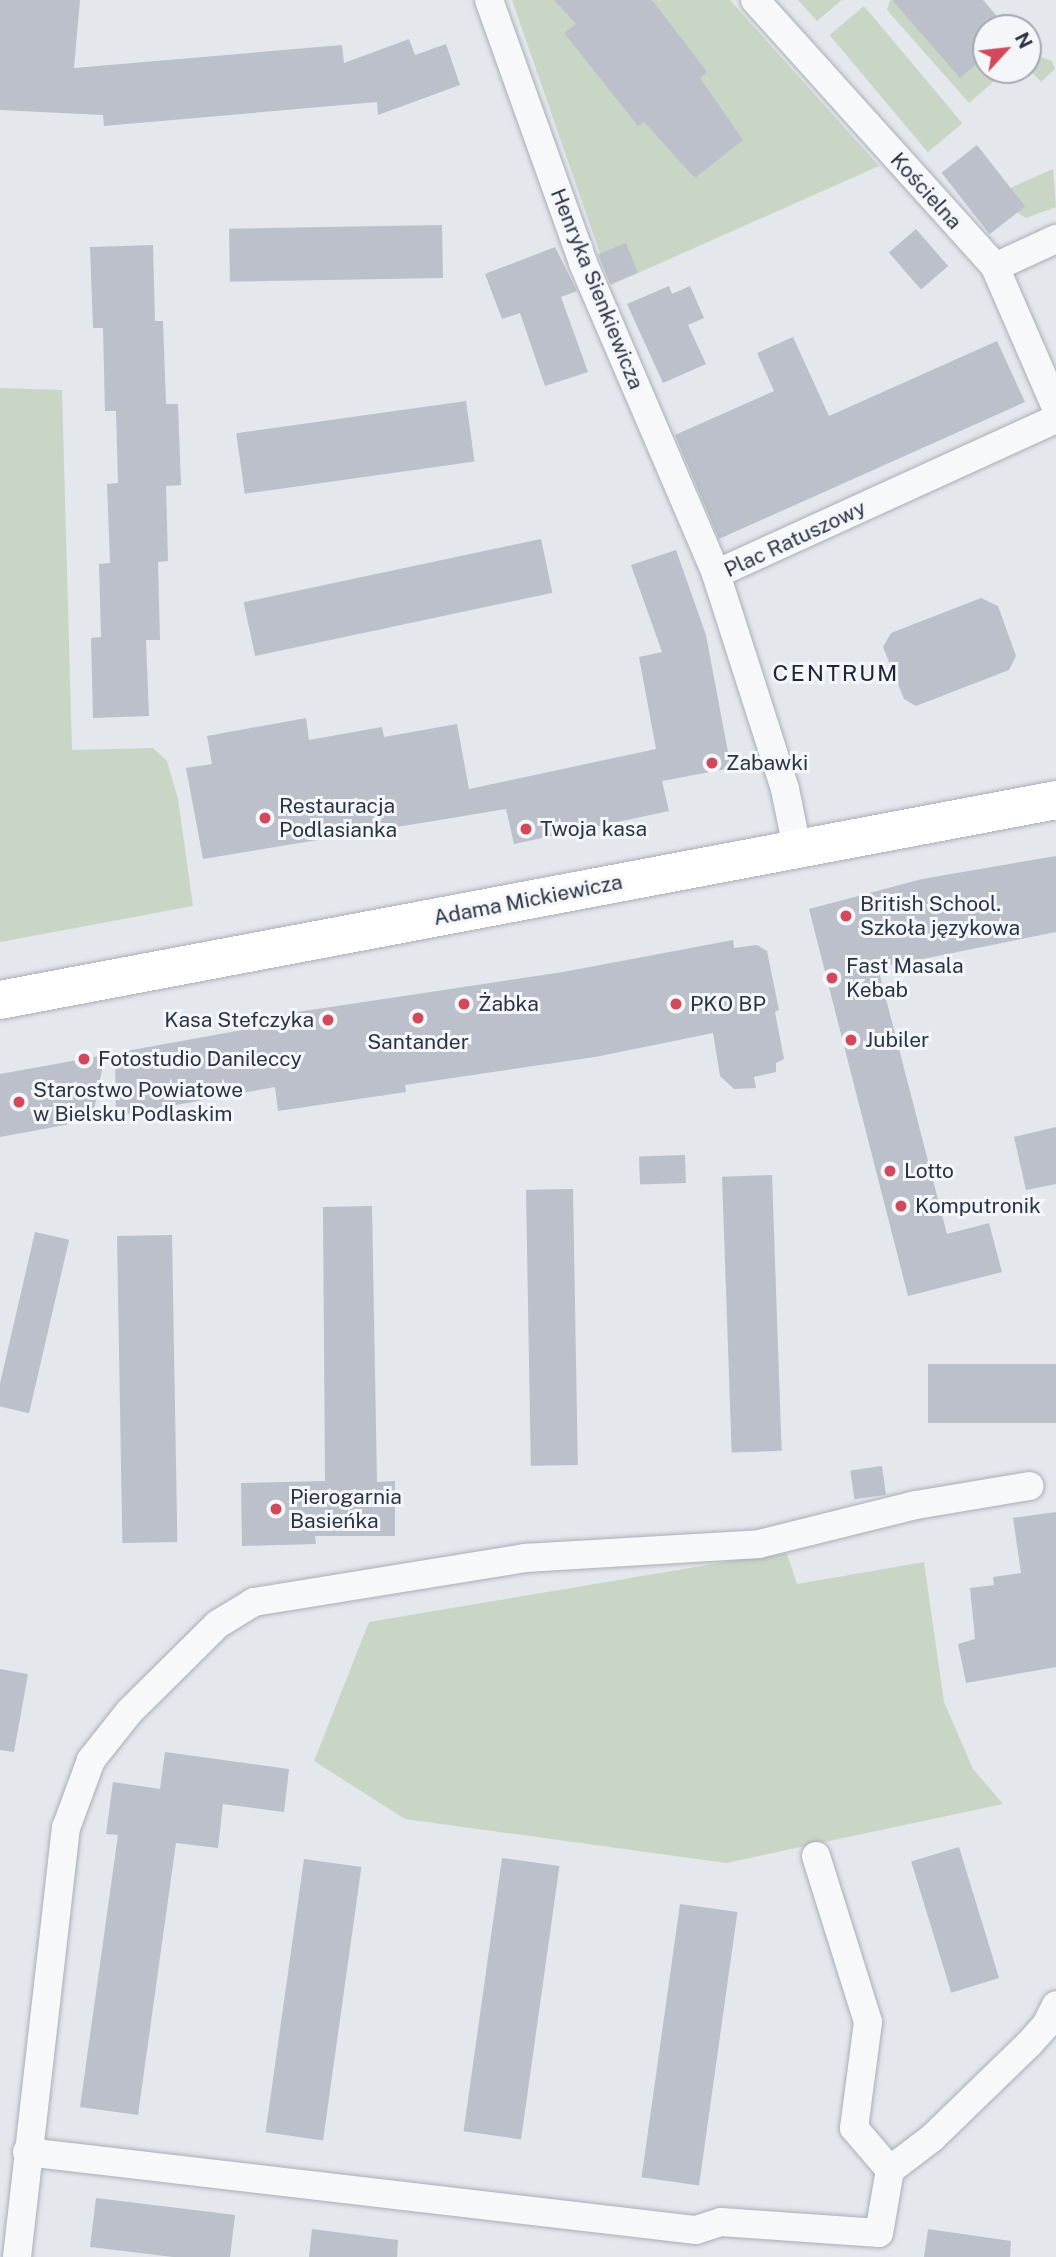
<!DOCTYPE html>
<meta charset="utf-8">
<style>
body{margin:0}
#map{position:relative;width:1056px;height:2257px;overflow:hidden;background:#e4e7ec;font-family:"Public Sans",sans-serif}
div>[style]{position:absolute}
.green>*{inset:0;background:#c9d6c5;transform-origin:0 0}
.building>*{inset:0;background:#bbc0ca;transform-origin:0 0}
.roads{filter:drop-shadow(0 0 2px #a9aeb7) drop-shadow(0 0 2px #a9aeb7)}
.street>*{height:28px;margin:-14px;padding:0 14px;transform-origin:14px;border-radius:14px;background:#f7f8fa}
.secondary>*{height:38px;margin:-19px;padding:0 19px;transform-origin:19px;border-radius:19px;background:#fff}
.dots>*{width:19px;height:19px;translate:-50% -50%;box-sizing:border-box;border:4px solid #f4f6f9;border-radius:50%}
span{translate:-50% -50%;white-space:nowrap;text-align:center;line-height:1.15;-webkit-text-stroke:6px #f4f6f9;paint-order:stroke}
.street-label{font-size:21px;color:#2b3445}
.poi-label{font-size:21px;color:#2b3445}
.left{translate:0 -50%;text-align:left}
.right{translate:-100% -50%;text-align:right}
.neighbourhood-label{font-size:23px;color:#1d2536;letter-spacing:2px}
.north{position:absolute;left:972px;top:14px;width:70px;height:70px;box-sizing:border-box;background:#f4f6f9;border:2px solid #a4a8b1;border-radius:50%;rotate:63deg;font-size:19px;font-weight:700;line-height:28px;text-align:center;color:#2b3445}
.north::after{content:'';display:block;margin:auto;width:24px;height:32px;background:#d1495b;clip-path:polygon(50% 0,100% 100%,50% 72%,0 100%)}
</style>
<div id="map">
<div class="green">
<i style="clip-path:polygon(512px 0,730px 0,879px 166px,611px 285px)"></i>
<i style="clip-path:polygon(798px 0,842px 0,817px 21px)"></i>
<i style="clip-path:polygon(890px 0,986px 31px,986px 70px,1007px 70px,969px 103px,887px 10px)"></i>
<i style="left:864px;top:6px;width:153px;height:45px;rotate:50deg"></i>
<i style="clip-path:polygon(1028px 52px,1052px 61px,1055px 69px,1041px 82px,1028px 68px)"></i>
<i style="clip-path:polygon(1053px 169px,1056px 207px,1026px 218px,1018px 213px,1010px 188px)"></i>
<i style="clip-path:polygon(0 388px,62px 390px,72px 750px,153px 748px,167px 761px,178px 799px,193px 906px,0 942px)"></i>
<i style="clip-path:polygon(773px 1554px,787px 1554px,797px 1584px,924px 1562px,944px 1702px,973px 1769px,1003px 1804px,726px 1863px,405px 1819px,314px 1761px,369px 1622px)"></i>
</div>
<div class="building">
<i style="clip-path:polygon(0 0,80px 0,74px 68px,342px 45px,344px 63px,409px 39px,415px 55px,446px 44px,460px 85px,378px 115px,377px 102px,104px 126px,103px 115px,0 110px)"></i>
<i style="clip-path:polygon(554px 0,652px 0,707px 72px,700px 78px,743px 140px,695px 178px,644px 122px,638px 126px,564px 33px,576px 24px)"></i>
<i style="clip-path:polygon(892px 0,983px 0,1007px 28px,986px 28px,986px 56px,960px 78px)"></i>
<i style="left:977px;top:145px;width:78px;height:45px;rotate:52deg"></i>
<i style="left:442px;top:225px;width:53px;height:213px;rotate:89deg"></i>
<i style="left:916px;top:229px;width:49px;height:36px;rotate:49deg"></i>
<i style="left:626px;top:243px;width:32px;height:30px;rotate:68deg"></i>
<i style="clip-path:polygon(153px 245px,155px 321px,163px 321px,166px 404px,178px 404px,181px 485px,166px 486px,168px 561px,158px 562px,160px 640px,146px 640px,149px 716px,93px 718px,91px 638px,101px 637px,99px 564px,110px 563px,107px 484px,118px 483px,116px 411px,105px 411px,103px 328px,93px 328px,90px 247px)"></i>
<i style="clip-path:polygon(555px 247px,577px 291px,561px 297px,588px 372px,545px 386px,520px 313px,502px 319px,485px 274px)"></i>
<i style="clip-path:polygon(669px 286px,672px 294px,690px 286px,704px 318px,688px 325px,706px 364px,663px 383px,627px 304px)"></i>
<i style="clip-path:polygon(793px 337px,829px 416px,997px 341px,1025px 402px,719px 539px,675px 435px,774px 391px,757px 353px)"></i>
<i style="left:466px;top:401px;width:61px;height:232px;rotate:82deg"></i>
<i style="left:541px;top:539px;width:55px;height:304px;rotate:78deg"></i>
<i style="clip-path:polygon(676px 550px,706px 635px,731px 768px,662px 781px,669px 811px,514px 844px,506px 809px,203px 859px,186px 768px,212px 764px,207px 736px,306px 718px,309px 740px,382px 727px,384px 737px,457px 724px,469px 789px,656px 749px,639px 657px,662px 652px,631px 565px)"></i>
<i style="clip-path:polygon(981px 598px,998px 606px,1016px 656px,1009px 670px,916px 706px,904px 699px,883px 647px,891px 633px)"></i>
<i style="clip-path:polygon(1056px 856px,1056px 932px,878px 968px,947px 1234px,989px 1223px,1002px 1272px,908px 1296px,809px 909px,922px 879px)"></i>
<i style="clip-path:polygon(733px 940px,734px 948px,757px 945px,767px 951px,779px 1010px,775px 1012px,784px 1059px,776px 1063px,776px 1072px,754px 1077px,756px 1088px,734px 1089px,720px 1076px,713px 1033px,595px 1057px,405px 1085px,406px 1092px,278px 1111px,275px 1087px,116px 1116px,115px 1053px,265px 1026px,264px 1017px,563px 972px)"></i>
<i style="clip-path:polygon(105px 1055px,92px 1120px,0 1137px,0 1074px)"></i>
<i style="clip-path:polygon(1056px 1127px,1056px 1184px,1026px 1190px,1014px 1137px)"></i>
<i style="left:685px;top:1155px;width:28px;height:46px;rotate:88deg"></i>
<i style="left:772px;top:1175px;width:276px;height:50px;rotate:88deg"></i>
<i style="left:573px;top:1189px;width:276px;height:47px;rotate:89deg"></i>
<i style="clip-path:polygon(372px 1206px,377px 1482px,395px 1481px,395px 1536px,315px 1536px,316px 1544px,242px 1546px,241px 1483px,325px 1481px,323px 1207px)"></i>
<i style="left:35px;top:1232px;width:35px;height:178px;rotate:13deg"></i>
<i style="left:172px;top:1235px;width:307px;height:55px;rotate:89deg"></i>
<i style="left:1056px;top:1364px;width:59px;height:128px;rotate:90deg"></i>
<i style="left:882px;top:1466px;width:29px;height:32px;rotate:82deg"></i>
<i style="clip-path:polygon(1056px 1512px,1056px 1667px,966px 1683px,958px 1644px,975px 1639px,970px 1588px,994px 1585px,993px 1577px,1021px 1573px,1013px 1518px)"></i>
<i style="clip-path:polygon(0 1669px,28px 1674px,14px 1752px,0 1750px)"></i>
<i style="clip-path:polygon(165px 1752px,289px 1769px,284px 1812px,223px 1804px,218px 1848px,176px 1843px,138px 2115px,80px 2107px,118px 1835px,106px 1834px,113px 1782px,160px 1789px)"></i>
<i style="left:959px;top:1847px;width:137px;height:50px;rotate:73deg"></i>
<i style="left:502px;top:1858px;width:58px;height:276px;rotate:8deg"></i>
<i style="left:304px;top:1859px;width:58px;height:276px;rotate:8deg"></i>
<i style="left:680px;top:1904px;width:58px;height:276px;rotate:8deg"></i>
<i style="clip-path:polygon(96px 2198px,235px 2215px,230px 2257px,173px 2257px,90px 2247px)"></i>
<i style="clip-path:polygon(312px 2229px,398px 2240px,397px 2257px,309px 2257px)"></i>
<i style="clip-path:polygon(928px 2229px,1011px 2241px,1010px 2257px,924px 2257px)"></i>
</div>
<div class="roads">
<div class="street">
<i style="left:489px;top:0;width:279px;rotate:70.3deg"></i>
<i style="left:583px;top:263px;width:338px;rotate:66.8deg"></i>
<i style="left:755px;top:0;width:359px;rotate:48deg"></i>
<i style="left:995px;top:267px;width:153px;rotate:66.5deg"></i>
<i style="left:995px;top:267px;width:67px;rotate:-24.7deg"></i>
<i style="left:797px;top:848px;width:60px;rotate:-101.5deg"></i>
<i style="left:785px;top:789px;width:226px;rotate:-107.8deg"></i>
<i style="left:716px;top:574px;width:374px;rotate:-24.5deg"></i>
<i style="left:816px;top:1856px;width:174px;rotate:72.6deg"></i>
<i style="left:868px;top:2022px;width:107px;rotate:97.5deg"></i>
<i style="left:854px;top:2128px;width:55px;rotate:49.4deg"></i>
<i style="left:27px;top:2152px;width:674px;rotate:6.65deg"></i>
<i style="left:696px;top:2230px;width:26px;rotate:-18deg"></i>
<i style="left:721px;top:2222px;width:158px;rotate:4deg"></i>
<i style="left:879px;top:2233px;width:64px;rotate:-80.1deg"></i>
<i style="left:890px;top:2170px;width:53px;rotate:-37.3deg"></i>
<i style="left:932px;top:2138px;width:135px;rotate:-44.1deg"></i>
<i style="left:1029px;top:2044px;width:25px;rotate:-48deg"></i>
<i style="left:1046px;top:2025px;width:22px;rotate:-63deg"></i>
<i style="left:17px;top:2257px;width:432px;rotate:-83.5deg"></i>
<i style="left:66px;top:1828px;width:72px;rotate:-69.8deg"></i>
<i style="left:91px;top:1760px;width:61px;rotate:-51.6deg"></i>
<i style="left:129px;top:1712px;width:125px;rotate:-44.7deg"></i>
<i style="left:218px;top:1624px;width:42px;rotate:-31.4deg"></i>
<i style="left:254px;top:1602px;width:276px;rotate:-9.2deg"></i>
<i style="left:526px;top:1558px;width:233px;rotate:-3.4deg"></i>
<i style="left:759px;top:1544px;width:162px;rotate:-14deg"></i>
<i style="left:916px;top:1505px;width:115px;rotate:-9.5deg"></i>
</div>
<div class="secondary">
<i style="left:0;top:1000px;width:1075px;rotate:-10.72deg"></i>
</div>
</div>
<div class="dots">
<i style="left:712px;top:763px;background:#d1495b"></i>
<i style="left:265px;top:818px;background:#d1495b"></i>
<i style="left:526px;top:829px;background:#d1495b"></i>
<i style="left:846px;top:916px;background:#d1495b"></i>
<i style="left:832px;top:978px;background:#d1495b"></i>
<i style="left:464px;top:1004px;background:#d1495b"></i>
<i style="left:676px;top:1004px;background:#d1495b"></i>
<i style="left:418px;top:1018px;background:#d1495b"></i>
<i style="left:328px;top:1020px;background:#d1495b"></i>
<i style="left:851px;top:1040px;background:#d1495b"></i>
<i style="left:84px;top:1059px;background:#d1495b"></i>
<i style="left:19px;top:1102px;background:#d1495b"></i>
<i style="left:890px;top:1171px;background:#d1495b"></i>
<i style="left:901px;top:1206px;background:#d1495b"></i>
<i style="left:276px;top:1509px;background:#d1495b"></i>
</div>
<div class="street-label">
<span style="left:926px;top:191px;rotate:48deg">Kościelna</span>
<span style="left:597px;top:289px;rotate:68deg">Henryka Sienkiewicza</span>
<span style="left:795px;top:539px;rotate:-25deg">Plac Ratuszowy</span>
<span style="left:528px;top:900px;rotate:-11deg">Adama Mickiewicza</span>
</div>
<div class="poi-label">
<span class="left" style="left:726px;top:763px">Zabawki</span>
<span class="left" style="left:279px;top:818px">Restauracja<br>Podlasianka</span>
<span class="left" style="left:540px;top:829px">Twoja kasa</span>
<span class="left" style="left:860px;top:916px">British School.<br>Szkoła językowa</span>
<span class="left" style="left:846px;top:978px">Fast Masala<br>Kebab</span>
<span class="left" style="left:478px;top:1004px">Żabka</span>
<span class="left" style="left:690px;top:1004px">PKO BP</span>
<span class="right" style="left:314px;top:1020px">Kasa Stefczyka</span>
<span class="left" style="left:865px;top:1040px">Jubiler</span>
<span style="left:418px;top:1042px">Santander</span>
<span class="left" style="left:98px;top:1059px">Fotostudio Danileccy</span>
<span class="left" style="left:33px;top:1102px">Starostwo Powiatowe<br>w Bielsku Podlaskim</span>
<span class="left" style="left:904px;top:1171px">Lotto</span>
<span class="left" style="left:915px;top:1206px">Komputronik</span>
<span class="left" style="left:290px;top:1509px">Pierogarnia<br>Basieńka</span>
</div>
<div class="neighbourhood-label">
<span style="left:836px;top:673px">CENTRUM</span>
</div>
<div class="north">N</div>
</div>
